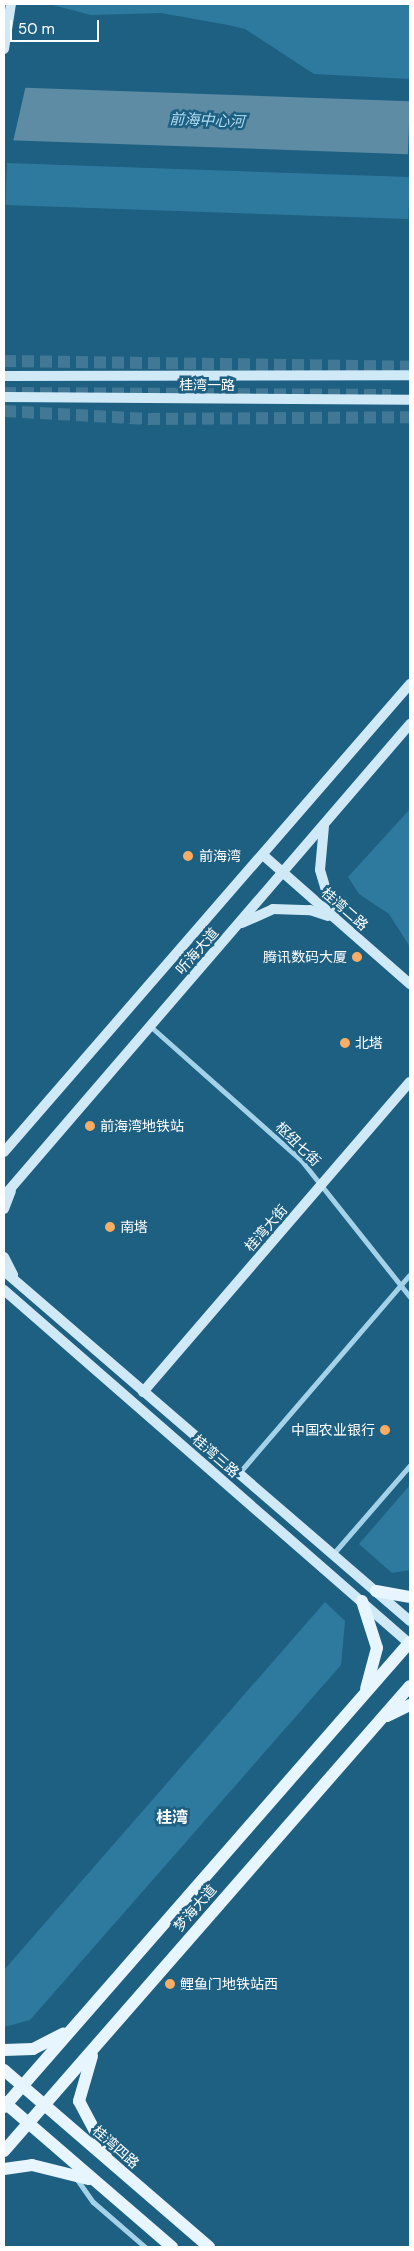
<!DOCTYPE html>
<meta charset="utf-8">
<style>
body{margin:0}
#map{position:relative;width:414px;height:2251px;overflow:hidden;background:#1e6082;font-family:"DM Sans","Noto Sans SC",sans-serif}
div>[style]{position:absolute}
.green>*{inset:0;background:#2e7a9e;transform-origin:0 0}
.water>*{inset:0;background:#5d8ca4;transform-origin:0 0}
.pier>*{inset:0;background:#1e6082}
.primary-tunnel>*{height:12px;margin-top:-6px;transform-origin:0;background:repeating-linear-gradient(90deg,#407895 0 12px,transparent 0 18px)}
.street>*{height:5px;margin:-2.5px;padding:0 2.5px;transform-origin:2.5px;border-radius:2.5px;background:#a4d3e9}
.secondary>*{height:10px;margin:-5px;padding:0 5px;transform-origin:5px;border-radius:5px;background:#cfe9f7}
.primary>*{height:12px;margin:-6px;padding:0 6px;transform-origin:6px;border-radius:6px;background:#e7f5fe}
.dots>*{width:14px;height:14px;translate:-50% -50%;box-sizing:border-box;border:2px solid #1e6082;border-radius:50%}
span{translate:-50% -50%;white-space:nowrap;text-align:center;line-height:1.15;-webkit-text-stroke:5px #1e6082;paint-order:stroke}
.street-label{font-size:14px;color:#fff}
.poi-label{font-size:14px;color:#fff}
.left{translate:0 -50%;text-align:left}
.right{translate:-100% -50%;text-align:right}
.water-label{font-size:15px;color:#b0dcf1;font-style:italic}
.quarter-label{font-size:16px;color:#fff;font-weight:700}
.frame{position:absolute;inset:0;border:5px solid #fff;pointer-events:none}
.scale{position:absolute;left:10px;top:20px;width:89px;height:22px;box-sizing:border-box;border:2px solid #fff;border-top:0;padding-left:6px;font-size:15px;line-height:18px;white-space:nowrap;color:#fff;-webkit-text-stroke:4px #1e6082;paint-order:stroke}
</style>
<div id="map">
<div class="green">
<i style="clip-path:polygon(49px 4px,410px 4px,410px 79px,314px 74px,245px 29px,228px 25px,161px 13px,91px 15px)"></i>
<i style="left:7px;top:163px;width:403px;height:42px;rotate:2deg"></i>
<i style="clip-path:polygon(410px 809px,410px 947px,389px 914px,359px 894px,348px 877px)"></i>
<i style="clip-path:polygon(410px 1485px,410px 1570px,392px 1573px,359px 1544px)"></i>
<i style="clip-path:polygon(325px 1602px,345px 1621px,341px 1665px,30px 2020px,4px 2027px,4px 1970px)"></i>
</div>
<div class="water">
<i style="left:4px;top:87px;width:406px;height:53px;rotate:2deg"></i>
</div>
<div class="pier">
<i style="clip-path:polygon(4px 85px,26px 85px,13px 142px,4px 142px)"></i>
</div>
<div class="primary-tunnel">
<i style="left:4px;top:361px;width:406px;rotate:0.8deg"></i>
<i style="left:4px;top:393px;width:387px;rotate:0.3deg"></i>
<i style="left:4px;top:411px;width:144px;rotate:3.2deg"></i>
<i style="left:148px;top:419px;width:262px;rotate:-0.4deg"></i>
</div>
<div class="street">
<i style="left:150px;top:1026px;width:202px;rotate:41.6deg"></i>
<i style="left:301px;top:1160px;width:175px;rotate:51.5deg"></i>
<i style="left:239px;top:1473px;width:262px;rotate:-49.3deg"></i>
<i style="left:333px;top:1554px;width:118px;rotate:-49.1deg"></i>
<i style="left:76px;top:2178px;width:29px;rotate:55deg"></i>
<i style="left:93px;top:2202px;width:69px;rotate:40.9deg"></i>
</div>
<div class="secondary">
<i style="left:4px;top:49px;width:46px;rotate:-81.2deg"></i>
<i style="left:4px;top:376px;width:406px;rotate:-0.1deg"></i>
<i style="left:4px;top:397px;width:406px;rotate:0.4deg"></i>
<i style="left:324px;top:826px;width:44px;rotate:95.2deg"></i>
<i style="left:320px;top:870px;width:49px;rotate:73.4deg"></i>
<i style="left:263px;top:855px;width:196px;rotate:41.3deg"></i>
<i style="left:242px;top:923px;width:34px;rotate:-24deg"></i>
<i style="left:273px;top:909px;width:37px;rotate:2deg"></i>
<i style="left:310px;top:910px;width:19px;rotate:18deg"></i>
<i style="left:4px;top:1152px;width:620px;rotate:-49.06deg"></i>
<i style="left:4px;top:1196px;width:623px;rotate:-49.3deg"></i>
<i style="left:4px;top:1209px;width:19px;rotate:-69deg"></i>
<i style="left:4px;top:1257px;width:20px;rotate:63deg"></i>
<i style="left:4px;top:1271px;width:536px;rotate:40.76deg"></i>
<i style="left:4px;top:1290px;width:539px;rotate:41.09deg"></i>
<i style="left:143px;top:1392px;width:409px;rotate:-49.3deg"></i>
</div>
<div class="primary">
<i style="left:376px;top:1591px;width:35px;rotate:10deg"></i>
<i style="left:362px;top:1601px;width:49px;rotate:72.3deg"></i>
<i style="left:377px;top:1648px;width:42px;rotate:105deg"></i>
<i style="left:387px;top:1716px;width:25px;rotate:-26deg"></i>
<i style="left:4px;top:2050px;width:29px;rotate:-2deg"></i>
<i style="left:33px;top:2049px;width:34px;rotate:-27deg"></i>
<i style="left:92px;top:2056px;width:47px;rotate:106.1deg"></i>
<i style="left:79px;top:2101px;width:58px;rotate:62.1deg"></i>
<i style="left:4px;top:2070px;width:271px;rotate:40.8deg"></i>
<i style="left:4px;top:2102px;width:222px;rotate:40.8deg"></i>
<i style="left:4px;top:2107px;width:617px;rotate:-48.88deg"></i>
<i style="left:4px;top:2151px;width:617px;rotate:-48.88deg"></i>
<i style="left:4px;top:2169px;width:28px;rotate:-8deg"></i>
<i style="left:32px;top:2165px;width:58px;rotate:14deg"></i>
</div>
<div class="dots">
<i style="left:188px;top:856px;background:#f8ac64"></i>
<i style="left:357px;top:957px;background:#f8ac64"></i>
<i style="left:345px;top:1043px;background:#f8ac64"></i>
<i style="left:90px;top:1126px;background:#f8ac64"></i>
<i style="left:110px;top:1227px;background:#f8ac64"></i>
<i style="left:385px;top:1430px;background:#f8ac64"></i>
<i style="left:170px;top:1984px;background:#f8ac64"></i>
</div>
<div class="street-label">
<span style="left:207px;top:385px">桂湾一路</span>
<span style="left:345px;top:909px;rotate:41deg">桂湾二路</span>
<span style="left:197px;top:951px;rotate:-49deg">听海大道</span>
<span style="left:298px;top:1144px;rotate:44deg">枢纽七街</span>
<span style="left:266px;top:1228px;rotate:-49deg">桂湾大街</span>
<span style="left:216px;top:1456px;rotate:41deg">桂湾三路</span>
<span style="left:195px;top:1908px;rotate:-49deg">梦海大道</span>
<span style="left:116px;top:2147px;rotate:41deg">桂湾四路</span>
</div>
<div class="poi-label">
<span class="left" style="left:199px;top:856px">前海湾</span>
<span class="right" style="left:347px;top:957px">腾讯数码大厦</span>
<span class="left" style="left:355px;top:1043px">北塔</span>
<span class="left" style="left:100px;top:1126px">前海湾地铁站</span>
<span class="left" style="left:120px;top:1227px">南塔</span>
<span class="right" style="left:375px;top:1430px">中国农业银行</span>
<span class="left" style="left:180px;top:1984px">鲤鱼门地铁站西</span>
</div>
<div class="water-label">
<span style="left:207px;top:121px;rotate:2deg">前海中心河</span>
</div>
<div class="quarter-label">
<span style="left:172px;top:1818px">桂湾</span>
</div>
<div class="frame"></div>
<div class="scale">50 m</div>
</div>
